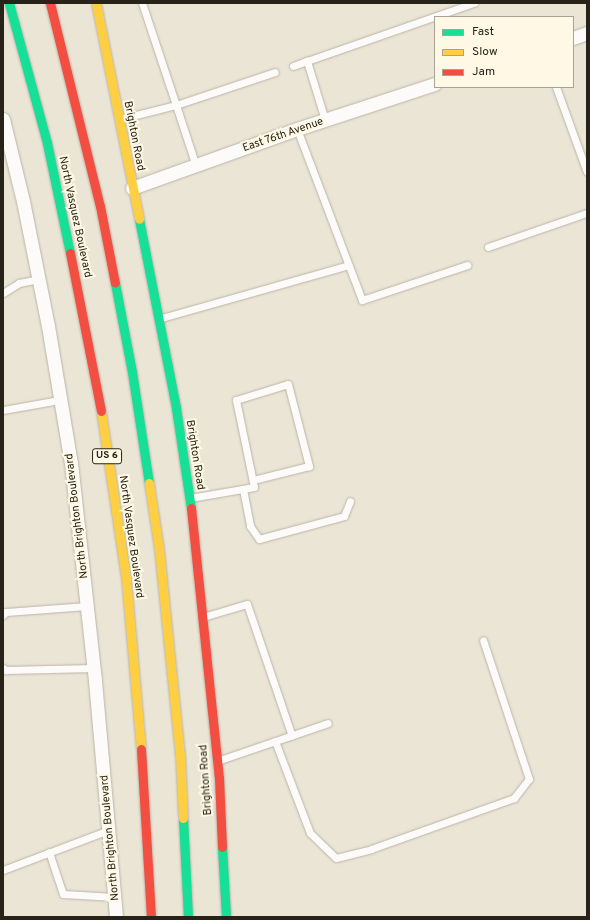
<!DOCTYPE html>
<style>
body{margin:0}
#map{position:relative;width:590px;height:920px;overflow:hidden;background:#ebe5d5;font-family:Overpass,sans-serif}
div>[style]{position:absolute}
.roads{filter:drop-shadow(0 0 1px #bab5a8) drop-shadow(0 0 1px #bab5a8)}
.lane>*{height:7px;margin:-3.5px;padding:0 3.5px;transform-origin:3.5px;border-radius:3.5px;background:#fcfbf9}
.street>*{height:13px;margin:-6.5px;padding:0 6.5px;transform-origin:6.5px;border-radius:6.5px;background:#fcfbf9}
.fast>*{height:9px;margin:-4.5px;padding:0 4.5px;transform-origin:4.5px;border-radius:4.5px;background:#16e098}
.slow>*{height:9px;margin:-4.5px;padding:0 4.5px;transform-origin:4.5px;border-radius:4.5px;background:#ffcf43}
.jam>*{height:9px;margin:-4.5px;padding:0 4.5px;transform-origin:4.5px;border-radius:4.5px;background:#f24e42}
span{translate:-50% -50%;white-space:nowrap;text-align:center;line-height:1.15;-webkit-text-stroke:4px #fef8e5;paint-order:stroke}
.shield-label span{padding:1px 3px;background:#fef8e5;border:1px solid;border-radius:3px;-webkit-text-stroke-width:0}
.shield-label{font-size:10px;color:#272318;font-weight:700}
.street-label{font-size:11px;color:#272318}
.frame{position:absolute;inset:0;border:4px solid #272318;pointer-events:none}
.legend{position:absolute;left:434px;top:16px;width:140px;height:72px;box-sizing:border-box;background:#fef8e5;border:1px solid #a8a393;margin:0;padding:5px 7px;list-style:none;font-size:12px;color:#272318}
.legend li{display:flex;align-items:center;gap:8px;height:20px}
.legend b{width:20px;border:1px solid #a8a393}
</style>
<div id="map">
<div class="roads">
<div class="lane">
<i style="left:293px;top:66px;width:15px;rotate:-20deg"></i>
<i style="left:556px;top:87px;width:90px;rotate:70deg"></i>
<i style="left:120px;top:119px;width:58px;rotate:-14deg"></i>
<i style="left:176px;top:105px;width:108px;rotate:-108.4deg"></i>
<i style="left:325px;top:120px;width:62px;rotate:-107deg"></i>
<i style="left:307px;top:61px;width:177px;rotate:-19.2deg"></i>
<i style="left:297px;top:129px;width:183px;rotate:69.2deg"></i>
<i style="left:362px;top:300px;width:111px;rotate:-18.4deg"></i>
<i style="left:196px;top:166px;width:64px;rotate:-108.2deg"></i>
<i style="left:176px;top:105px;width:104px;rotate:-18.4deg"></i>
<i style="left:488px;top:247px;width:105px;rotate:-19deg"></i>
<i style="left:3px;top:293px;width:19px;rotate:-32deg"></i>
<i style="left:19px;top:283px;width:20px;rotate:-11deg"></i>
<i style="left:158px;top:319px;width:198px;rotate:-15.8deg"></i>
<i style="left:3px;top:410px;width:58px;rotate:-10deg"></i>
<i style="left:243px;top:489px;width:38px;rotate:79deg"></i>
<i style="left:250px;top:526px;width:16px;rotate:55deg"></i>
<i style="left:259px;top:539px;width:88px;rotate:-15.1deg"></i>
<i style="left:344px;top:516px;width:16px;rotate:-68deg"></i>
<i style="left:190px;top:498px;width:65px;rotate:-9.8deg"></i>
<i style="left:254px;top:487px;width:89px;rotate:-101.7deg"></i>
<i style="left:236px;top:400px;width:54px;rotate:-17.1deg"></i>
<i style="left:288px;top:384px;width:85px;rotate:75.6deg"></i>
<i style="left:309px;top:466px;width:58px;rotate:166deg"></i>
<i style="left:3px;top:615px;width:4px;rotate:-45deg"></i>
<i style="left:6px;top:612px;width:81px;rotate:-4.2deg"></i>
<i style="left:203px;top:617px;width:46px;rotate:-16.5deg"></i>
<i style="left:247px;top:604px;width:139px;rotate:71.2deg"></i>
<i style="left:3px;top:668px;width:4px;rotate:34deg"></i>
<i style="left:6px;top:670px;width:88px;rotate:-1.3deg"></i>
<i style="left:275px;top:741px;width:98px;rotate:69.2deg"></i>
<i style="left:310px;top:833px;width:36px;rotate:44deg"></i>
<i style="left:336px;top:858px;width:36px;rotate:-14deg"></i>
<i style="left:371px;top:849px;width:152px;rotate:-19.6deg"></i>
<i style="left:514px;top:798px;width:24px;rotate:-52deg"></i>
<i style="left:529px;top:779px;width:146px;rotate:-108.3deg"></i>
<i style="left:217px;top:761px;width:117px;rotate:-18.9deg"></i>
<i style="left:49px;top:852px;width:44px;rotate:71.6deg"></i>
<i style="left:63px;top:894px;width:52px;rotate:3.3deg"></i>
<i style="left:3px;top:870px;width:113px;rotate:-20.7deg"></i>
</div>
<div class="street">
<i style="left:573px;top:38px;width:15px;rotate:-20deg"></i>
<i style="left:3px;top:119px;width:84px;rotate:76.3deg"></i>
<i style="left:23px;top:201px;width:127px;rotate:78.7deg"></i>
<i style="left:48px;top:326px;width:139px;rotate:80.5deg"></i>
<i style="left:71px;top:463px;width:219px;rotate:83.7deg"></i>
<i style="left:95px;top:681px;width:237px;rotate:84.9deg"></i>
<i style="left:132px;top:188px;width:175px;rotate:-19.7deg"></i>
<i style="left:297px;top:129px;width:145px;rotate:-18.1deg"></i>
</div>
<div class="fast">
<i style="left:9px;top:3px;width:145px;rotate:74.8deg"></i>
<i style="left:47px;top:143px;width:112px;rotate:78.2deg"></i>
<i style="left:139px;top:219px;width:193px;rotate:78.9deg"></i>
<i style="left:176px;top:408px;width:101px;rotate:81.5deg"></i>
<i style="left:115px;top:283px;width:91px;rotate:79.2deg"></i>
<i style="left:132px;top:372px;width:112px;rotate:81.3deg"></i>
<i style="left:183px;top:818px;width:99px;rotate:87.1deg"></i>
<i style="left:222px;top:847px;width:70px;rotate:86.7deg"></i>
</div>
<div class="slow">
<i style="left:96px;top:3px;width:220px;rotate:78.7deg"></i>
<i style="left:101px;top:411px;width:169px;rotate:81.5deg"></i>
<i style="left:126px;top:578px;width:172px;rotate:85deg"></i>
<i style="left:149px;top:483px;width:67px;rotate:81.4deg"></i>
<i style="left:159px;top:549px;width:206px;rotate:84.2deg"></i>
<i style="left:180px;top:754px;width:64px;rotate:87.3deg"></i>
</div>
<div class="jam">
<i style="left:50px;top:3px;width:209px;rotate:76.2deg"></i>
<i style="left:100px;top:206px;width:78px;rotate:79deg"></i>
<i style="left:70px;top:253px;width:161px;rotate:78.9deg"></i>
<i style="left:191px;top:508px;width:271px;rotate:84.1deg"></i>
<i style="left:219px;top:778px;width:69px;rotate:87.5deg"></i>
<i style="left:141px;top:749px;width:168px;rotate:86.6deg"></i>
</div>
</div>
<div class="shield-label">
<span style="left:107px;top:456px">US 6</span>
</div>
<div class="street-label">
<span style="left:283px;top:135px;rotate:-19deg">East 76th Avenue</span>
<span style="left:134px;top:136px;rotate:79deg">Brighton Road</span>
<span style="left:75px;top:217px;rotate:78deg">North Vasquez Boulevard</span>
<span style="left:195px;top:455px;rotate:81deg">Brighton Road</span>
<span style="left:77px;top:516px;rotate:-97deg">North Brighton Boulevard</span>
<span style="left:131px;top:537px;rotate:82deg">North Vasquez Boulevard</span>
<span style="left:206px;top:780px;rotate:-94deg">Brighton Road</span>
<span style="left:110px;top:838px;rotate:-95deg">North Brighton Boulevard</span>
</div>
<div class="frame"></div>
<ul class="legend">
<li><b style="height:5px;background:#16e098"></b>Fast</li>
<li><b style="height:5px;background:#ffcf43"></b>Slow</li>
<li><b style="height:5px;background:#f24e42"></b>Jam</li>
</ul>
</div>
